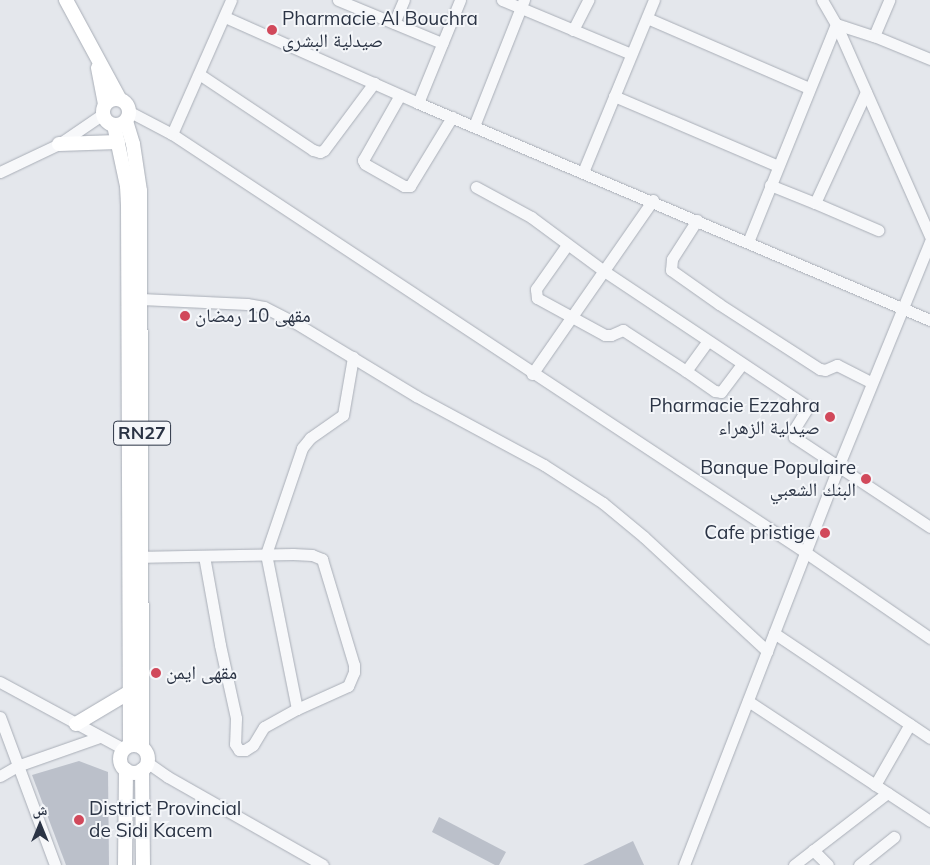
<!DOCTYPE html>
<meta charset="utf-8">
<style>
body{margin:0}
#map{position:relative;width:930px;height:865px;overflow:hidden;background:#e4e7ec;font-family:Mulish,"Noto Naskh Arabic",sans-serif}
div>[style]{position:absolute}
.building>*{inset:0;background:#bbc0ca}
.roads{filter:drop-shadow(0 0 1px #a9aeb7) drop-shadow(0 0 1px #a9aeb7)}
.minor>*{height:11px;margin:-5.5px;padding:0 5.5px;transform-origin:5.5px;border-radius:5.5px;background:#f7f8fa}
.major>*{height:14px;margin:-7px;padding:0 7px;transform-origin:7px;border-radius:7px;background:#fff}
.major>.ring{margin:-7px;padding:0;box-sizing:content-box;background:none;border:14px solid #fff;border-radius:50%}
.dots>*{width:14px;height:14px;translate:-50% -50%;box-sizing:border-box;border:2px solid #f4f6f9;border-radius:50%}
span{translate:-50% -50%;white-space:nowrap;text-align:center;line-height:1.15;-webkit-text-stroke:4px #f4f6f9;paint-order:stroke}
.shield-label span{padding:1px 4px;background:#f4f6f9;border:1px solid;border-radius:4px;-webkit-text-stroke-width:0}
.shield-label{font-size:18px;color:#2b3445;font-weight:700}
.poi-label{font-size:19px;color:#2b3445}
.left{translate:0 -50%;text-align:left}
.right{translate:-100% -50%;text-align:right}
.north{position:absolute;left:15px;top:800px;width:50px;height:50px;-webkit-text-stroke:4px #f4f6f9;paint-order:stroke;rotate:0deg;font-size:14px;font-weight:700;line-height:20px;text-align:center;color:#2b3445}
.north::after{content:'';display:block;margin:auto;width:18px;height:22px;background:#2b3445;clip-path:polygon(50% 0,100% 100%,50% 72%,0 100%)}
</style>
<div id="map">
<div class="building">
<i style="clip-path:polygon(79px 761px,108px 772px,109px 865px,66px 865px,32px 775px)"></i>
<i style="clip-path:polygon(439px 817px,506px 852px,499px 865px,495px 865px,432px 832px)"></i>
<i style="clip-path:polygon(633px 841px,644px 865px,583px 865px)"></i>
</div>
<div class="roads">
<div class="minor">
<i style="left:338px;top:0;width:113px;rotate:22.5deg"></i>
<i style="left:502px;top:0;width:140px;rotate:22.7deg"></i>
<i style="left:822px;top:0;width:28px;rotate:60deg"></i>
<i style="left:836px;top:24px;width:232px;rotate:66.1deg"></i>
<i style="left:225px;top:17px;width:211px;rotate:24deg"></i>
<i style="left:418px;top:103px;width:556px;rotate:22.97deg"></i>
<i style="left:647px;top:18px;width:176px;rotate:23.4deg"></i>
<i style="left:394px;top:23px;width:25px;rotate:-67deg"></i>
<i style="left:573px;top:30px;width:34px;rotate:-63deg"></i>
<i style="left:874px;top:36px;width:39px;rotate:-67deg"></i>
<i style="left:199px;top:74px;width:137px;rotate:33.7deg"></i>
<i style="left:313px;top:150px;width:7px;rotate:16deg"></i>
<i style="left:320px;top:152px;width:4px;rotate:-27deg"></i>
<i style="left:324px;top:150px;width:84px;rotate:-53.3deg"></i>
<i style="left:400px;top:95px;width:75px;rotate:119.6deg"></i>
<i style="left:363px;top:160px;width:4px;rotate:63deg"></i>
<i style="left:365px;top:164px;width:45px;rotate:29.4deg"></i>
<i style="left:404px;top:186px;width:6px"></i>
<i style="left:410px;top:186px;width:81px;rotate:-58.7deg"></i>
<i style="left:614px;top:96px;width:178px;rotate:23.1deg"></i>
<i style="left:418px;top:103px;width:111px;rotate:-67.8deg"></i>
<i style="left:130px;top:112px;width:47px;rotate:27.6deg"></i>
<i style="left:172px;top:134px;width:759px;rotate:33.44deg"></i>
<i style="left:805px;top:552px;width:152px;rotate:34.5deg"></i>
<i style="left:474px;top:126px;width:136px;rotate:-68.4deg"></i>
<i style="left:172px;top:134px;width:146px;rotate:-66.2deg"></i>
<i style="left:0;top:172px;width:65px;rotate:-25.4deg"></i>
<i style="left:59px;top:144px;width:53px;rotate:-34.3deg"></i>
<i style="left:583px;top:172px;width:186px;rotate:-67.6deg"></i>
<i style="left:770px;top:185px;width:48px;rotate:21.8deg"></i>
<i style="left:815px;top:203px;width:122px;rotate:-65.3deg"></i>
<i style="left:476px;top:187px;width:63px;rotate:28.6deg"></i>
<i style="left:531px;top:217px;width:91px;rotate:36.5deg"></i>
<i style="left:604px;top:271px;width:245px;rotate:33.7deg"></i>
<i style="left:808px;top:407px;width:26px;rotate:122deg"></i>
<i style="left:794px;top:429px;width:8px;rotate:90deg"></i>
<i style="left:794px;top:437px;width:163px;rotate:33.5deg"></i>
<i style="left:815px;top:203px;width:69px;rotate:23.2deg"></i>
<i style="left:697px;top:220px;width:46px;rotate:122.7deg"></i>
<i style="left:672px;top:259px;width:11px;rotate:95deg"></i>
<i style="left:671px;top:270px;width:59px;rotate:35.3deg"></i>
<i style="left:719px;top:304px;width:120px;rotate:32.8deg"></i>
<i style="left:820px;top:369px;width:5px;rotate:11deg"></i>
<i style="left:825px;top:370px;width:13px;rotate:-23deg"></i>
<i style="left:837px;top:365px;width:39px;rotate:27deg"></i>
<i style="left:748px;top:242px;width:235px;rotate:-68deg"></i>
<i style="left:836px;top:24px;width:40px;rotate:18deg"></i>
<i style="left:874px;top:36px;width:61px;rotate:22.3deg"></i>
<i style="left:567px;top:245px;width:54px;rotate:125.2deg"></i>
<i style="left:536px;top:289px;width:9px;rotate:84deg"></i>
<i style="left:537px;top:298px;width:77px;rotate:28.6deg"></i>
<i style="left:605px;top:335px;width:6px"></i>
<i style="left:611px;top:335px;width:13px;rotate:-23deg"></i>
<i style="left:623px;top:330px;width:75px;rotate:33.1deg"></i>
<i style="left:686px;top:371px;width:37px;rotate:-54deg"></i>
<i style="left:134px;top:300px;width:7px;rotate:-8deg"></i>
<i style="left:141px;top:299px;width:106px;rotate:2.7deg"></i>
<i style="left:247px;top:304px;width:17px;rotate:10deg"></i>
<i style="left:264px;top:307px;width:34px;rotate:27deg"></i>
<i style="left:294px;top:322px;width:143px;rotate:31.2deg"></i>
<i style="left:416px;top:396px;width:145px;rotate:28.3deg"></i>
<i style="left:544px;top:465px;width:70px;rotate:32.8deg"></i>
<i style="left:603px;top:503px;width:53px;rotate:39.7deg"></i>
<i style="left:644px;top:537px;width:168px;rotate:42.8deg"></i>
<i style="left:686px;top:371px;width:35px;rotate:35deg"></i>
<i style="left:715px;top:391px;width:6px;rotate:9deg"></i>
<i style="left:721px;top:392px;width:35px;rotate:-53deg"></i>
<i style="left:532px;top:374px;width:212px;rotate:-55.2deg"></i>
<i style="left:204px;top:556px;width:90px;rotate:79.8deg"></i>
<i style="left:220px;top:645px;width:75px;rotate:77.6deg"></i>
<i style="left:236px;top:718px;width:26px;rotate:92deg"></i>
<i style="left:235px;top:744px;width:7px;rotate:56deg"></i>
<i style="left:239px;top:750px;width:6px"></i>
<i style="left:245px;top:750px;width:9px;rotate:-32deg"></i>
<i style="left:253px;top:745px;width:21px;rotate:-59deg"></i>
<i style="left:264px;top:727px;width:38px;rotate:-29deg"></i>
<i style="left:297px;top:709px;width:158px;rotate:-101.3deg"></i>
<i style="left:266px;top:554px;width:112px;rotate:-71.2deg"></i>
<i style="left:302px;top:448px;width:13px;rotate:-51deg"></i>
<i style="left:310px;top:438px;width:40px;rotate:-34.9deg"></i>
<i style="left:343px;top:415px;width:59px;rotate:-80.2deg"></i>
<i style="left:133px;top:557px;width:160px;rotate:-1.1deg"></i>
<i style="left:293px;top:554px;width:19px;rotate:3deg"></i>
<i style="left:312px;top:555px;width:11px;rotate:22deg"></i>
<i style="left:322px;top:559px;width:111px;rotate:73.2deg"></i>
<i style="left:354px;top:665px;width:7px;rotate:90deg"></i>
<i style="left:354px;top:672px;width:15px;rotate:113deg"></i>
<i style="left:348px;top:686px;width:56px;rotate:155.7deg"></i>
<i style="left:774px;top:633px;width:188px;rotate:33.9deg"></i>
<i style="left:0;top:682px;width:141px;rotate:28.4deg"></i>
<i style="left:748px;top:701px;width:218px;rotate:33.4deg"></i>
<i style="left:0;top:717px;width:158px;rotate:69.6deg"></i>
<i style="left:148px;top:763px;width:24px;rotate:35deg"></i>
<i style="left:168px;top:777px;width:178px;rotate:29.6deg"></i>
<i style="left:0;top:776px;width:20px;rotate:-30deg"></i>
<i style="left:17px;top:766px;width:88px;rotate:-19.3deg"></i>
<i style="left:875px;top:785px;width:70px;rotate:-60.2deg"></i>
<i style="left:813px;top:850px;width:21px;rotate:45deg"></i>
<i style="left:684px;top:865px;width:427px;rotate:-68.8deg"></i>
<i style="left:838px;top:467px;width:244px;rotate:-67.8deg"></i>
<i style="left:794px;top:865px;width:118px;rotate:-37.7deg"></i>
<i style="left:859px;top:865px;width:45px;rotate:-38.7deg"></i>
</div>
<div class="major">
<i style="left:66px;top:0;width:111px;rotate:61.6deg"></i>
<i style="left:98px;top:68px;width:36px;rotate:79deg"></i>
<i class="ring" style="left:103px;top:99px;width:12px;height:12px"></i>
<i style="left:126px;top:121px;width:24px;rotate:73deg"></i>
<i style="left:133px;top:144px;width:48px;rotate:81.5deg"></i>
<i style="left:140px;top:191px;width:556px;rotate:89.79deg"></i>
<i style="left:114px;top:125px;width:62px;rotate:78deg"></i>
<i style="left:127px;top:186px;width:19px;rotate:87deg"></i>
<i style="left:128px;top:205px;width:540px;rotate:89.79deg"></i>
<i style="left:59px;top:144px;width:59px;rotate:-1.9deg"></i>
<i style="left:76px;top:724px;width:61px;rotate:-30.8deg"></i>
<i class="ring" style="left:120px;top:745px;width:14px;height:14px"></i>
<i style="left:142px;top:770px;width:95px;rotate:89.4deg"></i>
<i style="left:125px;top:865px;width:95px;rotate:-89.4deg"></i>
</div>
</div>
<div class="dots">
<i style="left:272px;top:30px;background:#d1495b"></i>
<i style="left:185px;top:316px;background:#d1495b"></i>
<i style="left:830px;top:417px;background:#d1495b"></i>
<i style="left:866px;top:479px;background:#d1495b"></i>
<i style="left:825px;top:533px;background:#d1495b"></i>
<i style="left:156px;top:673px;background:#d1495b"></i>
<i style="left:79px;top:820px;background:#d1495b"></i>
</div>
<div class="shield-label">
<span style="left:142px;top:433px">RN27</span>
</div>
<div class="poi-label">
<span class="left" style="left:282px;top:30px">Pharmacie Al Bouchra<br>صيدلية البشرى</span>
<span class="left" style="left:195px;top:316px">مقهى 10 رمضان</span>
<span class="right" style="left:820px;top:417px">Pharmacie Ezzahra<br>صيدلية الزهراء</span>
<span class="right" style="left:856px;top:479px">Banque Populaire<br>البنك الشعبي</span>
<span class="right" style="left:815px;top:533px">Cafe pristige</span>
<span class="left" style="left:166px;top:673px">مقهى ايمن</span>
<span class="left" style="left:89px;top:820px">District Provincial<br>de Sidi Kacem</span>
</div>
<div class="north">ش</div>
</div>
